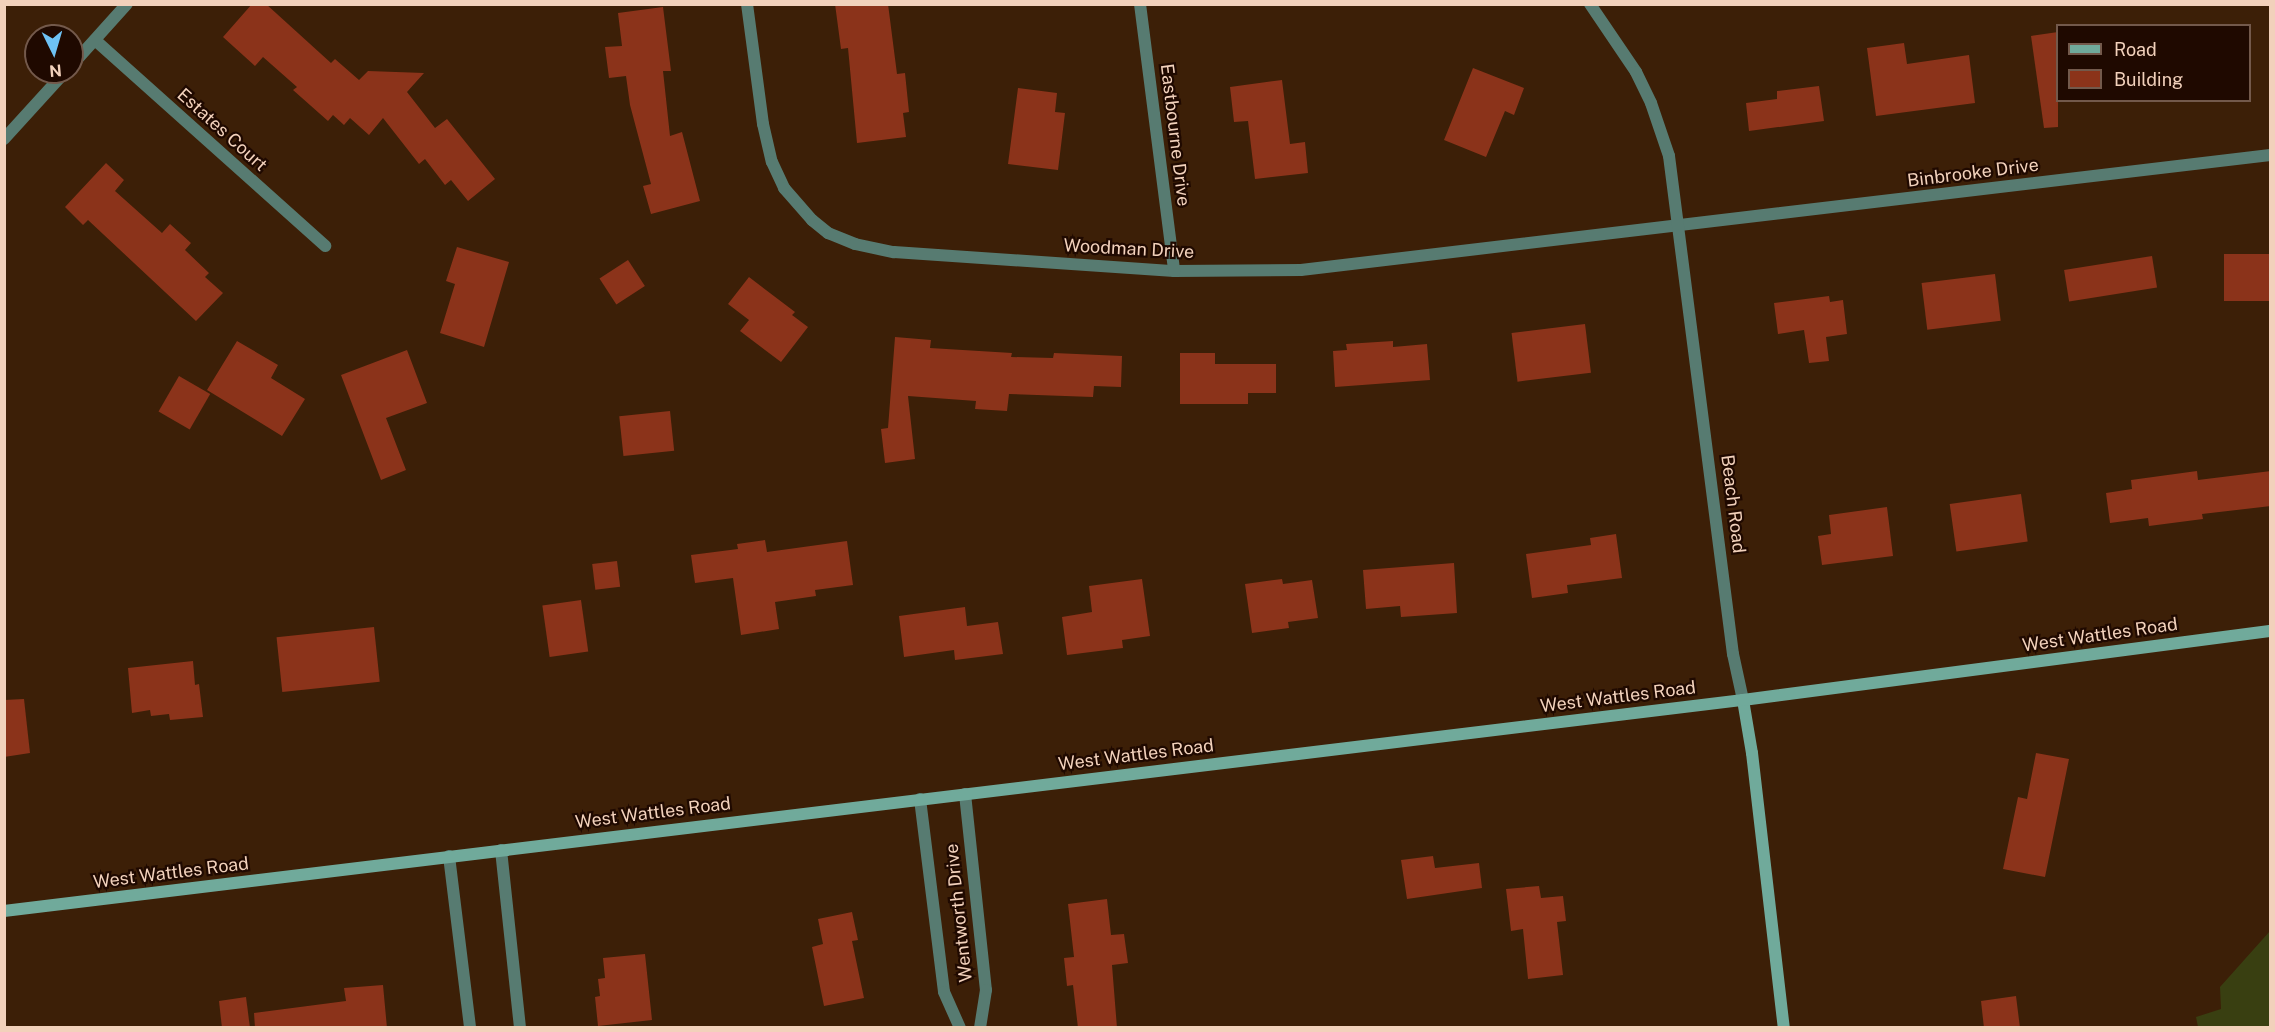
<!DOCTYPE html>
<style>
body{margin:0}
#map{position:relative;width:2275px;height:1032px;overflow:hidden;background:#3c1f07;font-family:"Public Sans",sans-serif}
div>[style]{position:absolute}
.green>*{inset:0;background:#393f11}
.building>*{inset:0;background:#8b331a;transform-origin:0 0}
.street>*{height:12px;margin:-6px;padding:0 6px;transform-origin:6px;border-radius:6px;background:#577b71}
.secondary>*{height:12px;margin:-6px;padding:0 6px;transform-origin:6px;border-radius:6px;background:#70aa9b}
span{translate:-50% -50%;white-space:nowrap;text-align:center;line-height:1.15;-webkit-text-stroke:4.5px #1f0900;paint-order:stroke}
.street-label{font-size:18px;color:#f2d1bb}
.frame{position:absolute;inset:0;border:6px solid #f2d1bb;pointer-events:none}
.legend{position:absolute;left:2056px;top:24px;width:195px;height:78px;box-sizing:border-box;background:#1f0900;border:2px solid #73594b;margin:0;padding:8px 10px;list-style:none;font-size:18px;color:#f2d1bb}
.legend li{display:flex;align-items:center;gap:12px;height:30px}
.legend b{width:30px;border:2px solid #73594b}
.north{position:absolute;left:24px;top:24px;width:60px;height:60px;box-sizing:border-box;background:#1f0900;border:2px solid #73594b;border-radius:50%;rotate:175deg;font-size:16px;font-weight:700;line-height:24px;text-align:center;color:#f2d1bb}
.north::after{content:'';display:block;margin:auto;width:21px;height:27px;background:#6ec2f4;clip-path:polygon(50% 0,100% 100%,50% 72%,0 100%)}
</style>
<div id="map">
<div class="green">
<i style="clip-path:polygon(2270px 931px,2270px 1027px,2198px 1027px,2196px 1017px,2221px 1009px,2220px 987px)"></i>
</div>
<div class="building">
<i style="clip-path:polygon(252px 4px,266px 4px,331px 63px,335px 59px,359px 80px,368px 71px,424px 73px,407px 92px,435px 128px,447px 119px,495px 179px,468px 201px,451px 180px,445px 185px,425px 159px,419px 164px,383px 118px,369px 135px,350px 118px,344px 125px,333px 115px,328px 121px,293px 90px,297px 87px,263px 57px,255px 66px,223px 37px)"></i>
<i style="clip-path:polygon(835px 4px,888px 4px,897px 74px,905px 73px,909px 112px,903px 113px,906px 137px,857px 143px,848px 48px,841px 49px)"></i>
<i style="clip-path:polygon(663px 7px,671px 71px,663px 71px,670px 136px,682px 132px,700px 201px,651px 214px,643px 186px,651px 184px,630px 105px,626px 76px,609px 78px,605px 47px,622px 46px,618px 13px)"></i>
<i style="clip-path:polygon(2058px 32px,2058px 127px,2044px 128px,2031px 36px)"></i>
<i style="clip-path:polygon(1904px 43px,1907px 64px,1969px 55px,1975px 103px,1876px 116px,1867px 48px)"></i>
<i style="clip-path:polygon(1473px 68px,1524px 88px,1514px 115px,1505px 111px,1486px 157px,1444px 140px)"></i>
<i style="clip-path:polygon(1282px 80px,1290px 144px,1305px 142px,1308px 173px,1255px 179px,1248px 121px,1234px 122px,1230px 87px)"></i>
<i style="clip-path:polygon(1819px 86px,1824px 121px,1749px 131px,1746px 103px,1777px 99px,1777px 91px)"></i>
<i style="clip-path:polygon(1018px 88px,1057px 93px,1055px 112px,1065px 113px,1058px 170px,1008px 164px)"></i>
<i style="clip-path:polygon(106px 163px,124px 180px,115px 191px,162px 233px,170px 224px,191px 243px,185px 250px,209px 273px,205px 277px,223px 293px,196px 321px,88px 220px,83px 225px,65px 207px)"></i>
<i style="clip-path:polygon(457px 247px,509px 262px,484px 347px,440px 333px,455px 284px,446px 281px)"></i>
<i style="left:2271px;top:254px;width:47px;height:47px;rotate:90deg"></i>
<i style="left:2152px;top:256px;width:32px;height:89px;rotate:81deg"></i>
<i style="left:628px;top:260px;width:31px;height:34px;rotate:57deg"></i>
<i style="left:1995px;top:274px;width:47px;height:74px;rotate:83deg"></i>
<i style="clip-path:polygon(749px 277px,795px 312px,792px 315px,808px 327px,781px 362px,740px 331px,749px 320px,728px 304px)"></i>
<i style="clip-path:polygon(1829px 296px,1830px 302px,1843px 300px,1847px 334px,1826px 337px,1829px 361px,1809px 363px,1804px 330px,1778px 334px,1774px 303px)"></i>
<i style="left:1585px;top:324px;width:49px;height:74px;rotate:83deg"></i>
<i style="clip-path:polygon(895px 337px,931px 340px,930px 348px,1012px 353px,1011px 357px,1053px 358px,1054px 353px,1122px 356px,1121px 387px,1094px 386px,1093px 397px,1009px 394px,1007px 411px,975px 409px,976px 401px,908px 396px,915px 459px,885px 463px,881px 429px,888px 428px)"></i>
<i style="clip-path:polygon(237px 341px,278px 365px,271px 378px,305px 399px,282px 436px,207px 390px)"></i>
<i style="clip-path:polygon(1393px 341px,1393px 347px,1427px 344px,1430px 380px,1335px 387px,1333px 351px,1347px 350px,1346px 344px)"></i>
<i style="clip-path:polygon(407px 350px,427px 403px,386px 418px,406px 470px,381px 480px,341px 375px)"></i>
<i style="clip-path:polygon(1180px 353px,1215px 353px,1215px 364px,1276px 364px,1276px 393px,1248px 393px,1248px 404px,1180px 404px)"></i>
<i style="left:179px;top:376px;width:36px;height:41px;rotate:30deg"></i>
<i style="left:670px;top:411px;width:40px;height:51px;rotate:84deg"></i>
<i style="clip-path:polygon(2197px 471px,2198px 480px,2271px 471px,2271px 506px,2202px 514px,2203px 519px,2149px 526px,2148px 518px,2110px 523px,2106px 493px,2132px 489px,2131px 480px)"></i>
<i style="left:2021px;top:494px;width:48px;height:72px;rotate:82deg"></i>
<i style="clip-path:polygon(1887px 507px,1893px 556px,1822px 565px,1818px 536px,1831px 534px,1829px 515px)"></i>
<i style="clip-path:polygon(1616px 534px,1622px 578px,1567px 585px,1568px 593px,1532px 598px,1526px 554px,1591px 545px,1590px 538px)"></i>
<i style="clip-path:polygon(765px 540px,767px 552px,847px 541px,853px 585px,815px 590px,816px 596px,775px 602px,779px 629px,741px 635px,733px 578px,695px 583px,691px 555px,738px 549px,737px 544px)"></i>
<i style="left:617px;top:561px;width:26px;height:25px;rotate:83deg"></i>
<i style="clip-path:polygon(1454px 563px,1457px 613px,1401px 617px,1400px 606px,1366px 609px,1363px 570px)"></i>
<i style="clip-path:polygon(1142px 579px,1150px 636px,1122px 640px,1123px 648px,1067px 655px,1062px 617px,1092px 612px,1089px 586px)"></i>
<i style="clip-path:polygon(1282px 579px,1283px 584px,1312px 580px,1318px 618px,1288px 622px,1289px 628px,1252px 633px,1245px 584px)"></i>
<i style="left:581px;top:600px;width:52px;height:39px;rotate:82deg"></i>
<i style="clip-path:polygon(965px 607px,967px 626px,998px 622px,1003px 654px,955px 660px,954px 650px,904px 657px,899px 616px)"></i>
<i style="left:374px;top:627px;width:55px;height:98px;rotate:84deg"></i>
<i style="clip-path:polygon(193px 661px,195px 685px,199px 684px,203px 717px,170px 720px,169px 714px,151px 716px,150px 710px,132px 713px,128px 668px)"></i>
<i style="clip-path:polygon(24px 699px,30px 753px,4px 757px,4px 700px)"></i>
<i style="clip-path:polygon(2036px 753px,2069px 759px,2045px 877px,2003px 869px,2018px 797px,2027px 799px)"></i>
<i style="clip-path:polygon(1433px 856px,1435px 868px,1479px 863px,1482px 888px,1407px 899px,1401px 860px)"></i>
<i style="clip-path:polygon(1539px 886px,1541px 898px,1563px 896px,1566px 921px,1557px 922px,1563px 975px,1528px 979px,1523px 929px,1511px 931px,1506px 889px)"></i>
<i style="clip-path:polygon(1107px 899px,1111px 935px,1124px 934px,1128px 963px,1112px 965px,1117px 1028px,1078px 1028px,1073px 985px,1067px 986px,1064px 958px,1074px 957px,1068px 904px)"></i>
<i style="clip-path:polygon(852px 912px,858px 940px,852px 941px,864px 998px,824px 1006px,812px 947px,823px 944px,818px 919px)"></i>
<i style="clip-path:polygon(645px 954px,652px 1020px,598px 1026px,595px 997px,600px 996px,598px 979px,605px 978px,603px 958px)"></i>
<i style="clip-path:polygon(383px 985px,387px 1028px,255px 1028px,254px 1013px,346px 1001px,344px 988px)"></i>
<i style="clip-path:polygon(2016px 996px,2020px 1028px,1984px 1028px,1981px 1001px)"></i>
<i style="clip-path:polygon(246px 997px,250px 1028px,222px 1028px,219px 1001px)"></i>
</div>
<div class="street">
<i style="left:747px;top:4px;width:121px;rotate:82.4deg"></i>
<i style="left:763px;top:124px;width:39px;rotate:77deg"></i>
<i style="left:772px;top:162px;width:29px;rotate:65deg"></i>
<i style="left:784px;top:188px;width:43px;rotate:48.8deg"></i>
<i style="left:812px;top:220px;width:21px;rotate:39deg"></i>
<i style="left:828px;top:233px;width:29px;rotate:22deg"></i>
<i style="left:855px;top:244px;width:40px;rotate:12deg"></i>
<i style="left:894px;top:252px;width:281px;rotate:3.9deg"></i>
<i style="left:1174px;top:271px;width:127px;rotate:-0.5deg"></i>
<i style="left:1301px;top:270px;width:976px;rotate:-6.77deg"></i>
<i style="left:1140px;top:4px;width:269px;rotate:82.7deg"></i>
<i style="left:1590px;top:4px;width:82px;rotate:55.9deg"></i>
<i style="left:1636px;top:72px;width:34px;rotate:64deg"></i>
<i style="left:1651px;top:103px;width:56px;rotate:71.2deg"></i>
<i style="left:1669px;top:156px;width:502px;rotate:82.68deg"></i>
<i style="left:1733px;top:654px;width:47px;rotate:77.7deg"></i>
<i style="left:95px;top:40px;width:309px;rotate:41.8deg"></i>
<i style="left:72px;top:65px;width:82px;rotate:-48deg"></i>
<i style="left:4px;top:139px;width:91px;rotate:-47.7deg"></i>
<i style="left:965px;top:794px;width:197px;rotate:83.9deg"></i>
<i style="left:986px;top:990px;width:38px;rotate:99deg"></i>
<i style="left:920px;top:799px;width:194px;rotate:82.9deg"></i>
<i style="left:944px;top:992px;width:39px;rotate:66deg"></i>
<i style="left:501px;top:850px;width:179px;rotate:83.9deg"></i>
<i style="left:449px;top:856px;width:173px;rotate:83deg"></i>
</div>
<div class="secondary">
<i style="left:1743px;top:700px;width:54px;rotate:80.4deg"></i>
<i style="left:1752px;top:753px;width:277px;rotate:83.4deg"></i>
<i style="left:4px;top:911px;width:1752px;rotate:-6.92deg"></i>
<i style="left:1743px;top:700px;width:531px;rotate:-7.46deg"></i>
</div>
<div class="street-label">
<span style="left:222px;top:130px;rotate:42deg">Estates Court</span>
<span style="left:1175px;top:135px;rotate:83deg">Eastbourne Drive</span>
<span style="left:1973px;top:173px;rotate:-7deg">Binbrooke Drive</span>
<span style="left:1129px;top:249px;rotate:3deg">Woodman Drive</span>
<span style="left:1733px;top:504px;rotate:83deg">Beach Road</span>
<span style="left:2100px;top:635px;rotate:-8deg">West Wattles Road</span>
<span style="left:1618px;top:697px;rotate:-7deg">West Wattles Road</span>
<span style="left:1136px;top:755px;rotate:-7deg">West Wattles Road</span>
<span style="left:653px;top:813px;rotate:-7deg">West Wattles Road</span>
<span style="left:171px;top:873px;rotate:-7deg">West Wattles Road</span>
<span style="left:959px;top:913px;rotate:-96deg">Wentworth Drive</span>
</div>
<div class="frame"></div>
<ul class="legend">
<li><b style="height:8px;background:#70aa9b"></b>Road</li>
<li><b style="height:16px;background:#8b331a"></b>Building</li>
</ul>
<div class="north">N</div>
</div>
